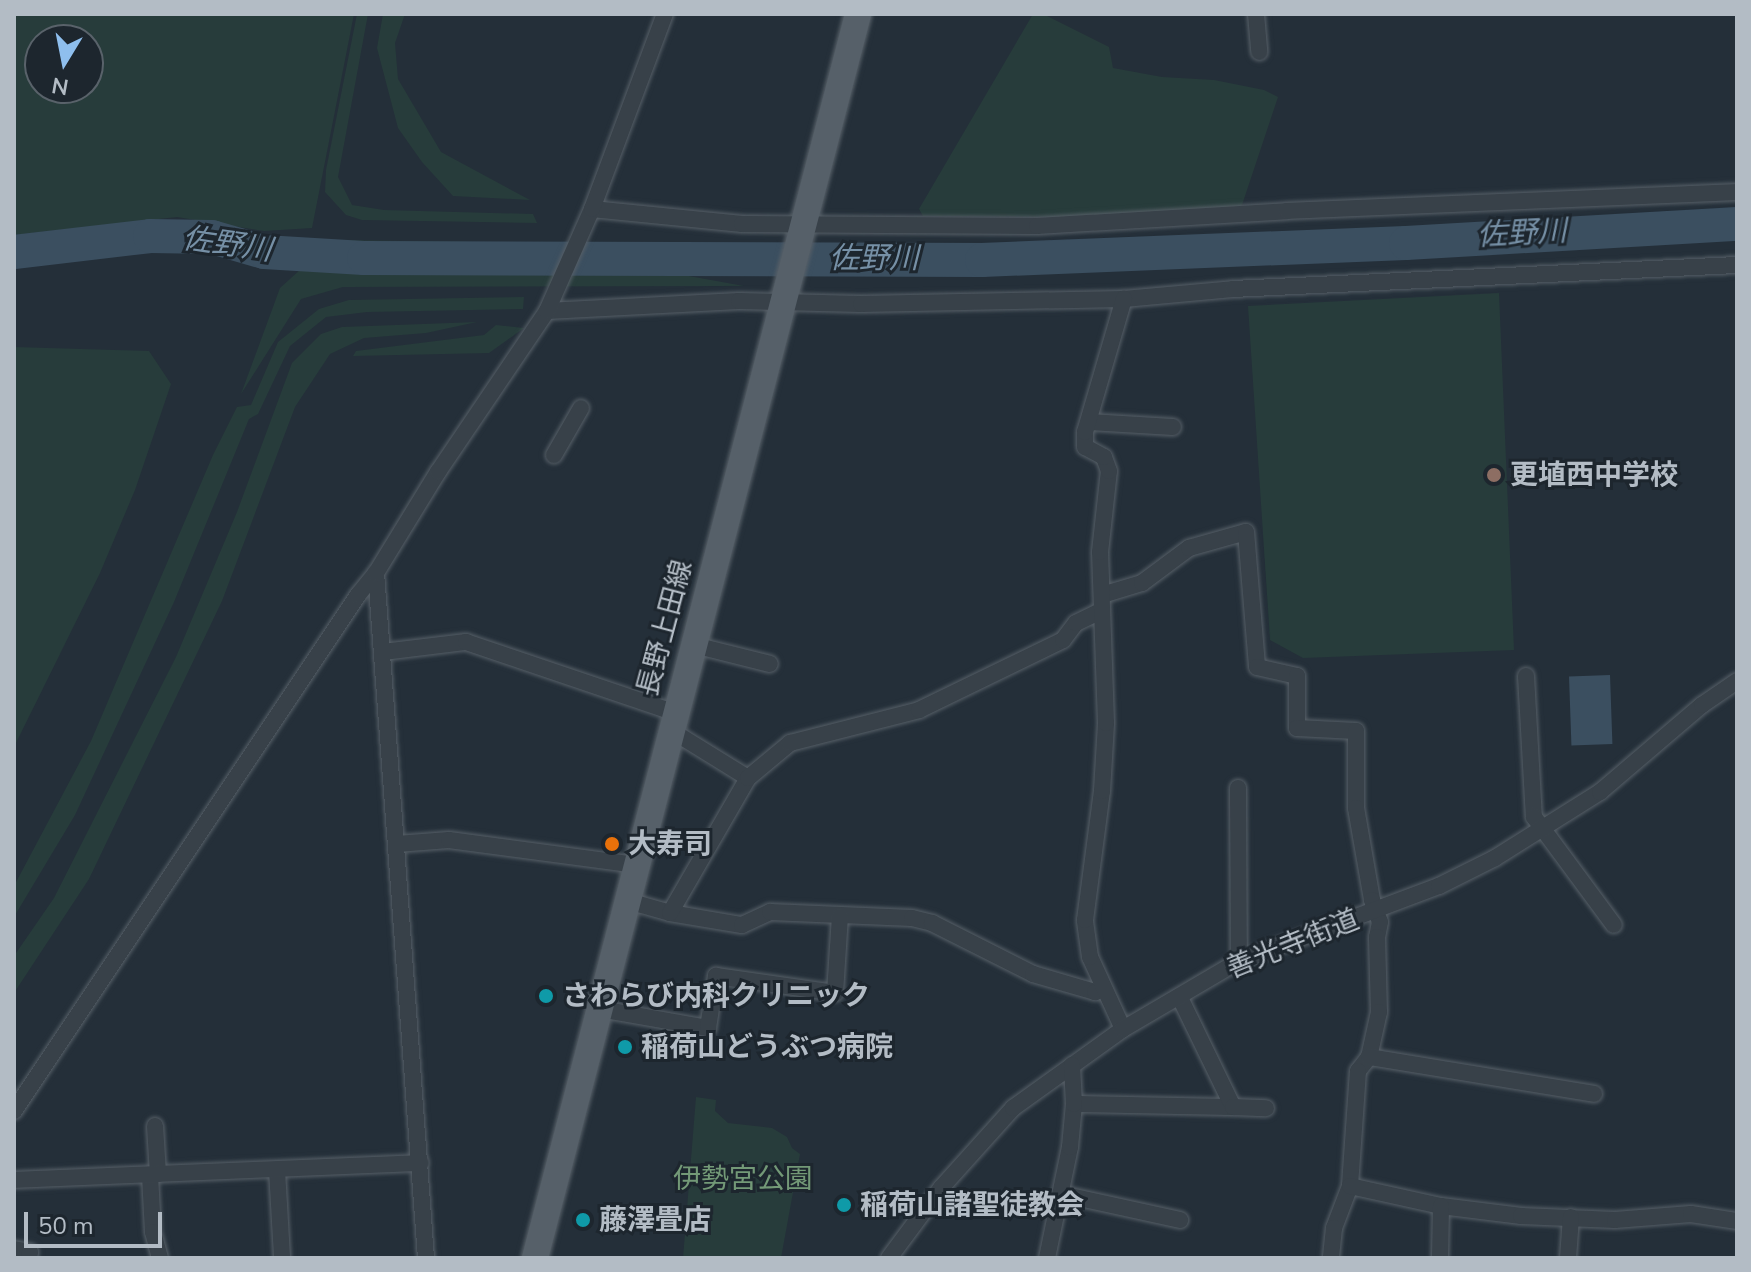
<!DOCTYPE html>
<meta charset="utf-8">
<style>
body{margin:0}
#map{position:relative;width:1751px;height:1272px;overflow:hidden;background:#242f39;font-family:"Nunito Sans","Noto Sans JP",sans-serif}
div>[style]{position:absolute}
.green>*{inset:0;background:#273c3b}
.water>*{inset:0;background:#3b4f60;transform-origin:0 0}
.river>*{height:34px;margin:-17px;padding:0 17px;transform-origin:17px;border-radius:17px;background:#3b4f60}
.roads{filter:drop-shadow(0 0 2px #565f67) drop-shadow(0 0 2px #565f67)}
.minor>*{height:16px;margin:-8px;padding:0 8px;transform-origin:8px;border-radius:8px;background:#384149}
.primary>*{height:26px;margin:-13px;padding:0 13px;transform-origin:13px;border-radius:13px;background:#566069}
.dots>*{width:22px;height:22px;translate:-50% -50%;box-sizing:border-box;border:4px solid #1d262e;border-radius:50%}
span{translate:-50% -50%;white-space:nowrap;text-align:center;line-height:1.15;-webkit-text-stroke:6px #1d262e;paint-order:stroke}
.poi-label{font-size:28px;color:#b3bcc5;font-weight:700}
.left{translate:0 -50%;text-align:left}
.street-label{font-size:28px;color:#b3bcc5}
.park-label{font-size:28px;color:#739977}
.water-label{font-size:30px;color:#7690a6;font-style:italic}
.frame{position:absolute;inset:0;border:16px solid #b3bcc5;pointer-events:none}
.north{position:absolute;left:24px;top:24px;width:80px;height:80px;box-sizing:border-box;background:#1d262e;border:2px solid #59626a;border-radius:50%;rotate:190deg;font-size:22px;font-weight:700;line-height:32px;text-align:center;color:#b3bcc5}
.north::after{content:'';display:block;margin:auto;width:28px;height:36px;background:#8fbfee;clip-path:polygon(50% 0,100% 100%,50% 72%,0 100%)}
.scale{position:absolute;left:24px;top:1212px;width:138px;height:36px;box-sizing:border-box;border:4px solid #b3bcc5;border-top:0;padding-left:10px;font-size:24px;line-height:28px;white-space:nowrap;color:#b3bcc5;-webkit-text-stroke:6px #1d262e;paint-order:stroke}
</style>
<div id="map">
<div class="green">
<i style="clip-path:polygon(evenodd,14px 14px,354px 14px,312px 228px,264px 231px,177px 217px,14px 235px,14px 14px,88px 40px,88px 88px,40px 88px,40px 40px,88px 40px)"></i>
<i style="clip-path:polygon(357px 14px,368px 14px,338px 177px,352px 205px,384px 210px,533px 214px,537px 223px,362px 220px,346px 215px,325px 192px,326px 170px)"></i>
<i style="clip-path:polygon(383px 14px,405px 14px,395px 43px,398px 79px,441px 152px,530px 200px,453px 196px,422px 162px,398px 128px,377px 48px)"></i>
<i style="clip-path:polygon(1033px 14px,1043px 14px,1109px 47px,1113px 68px,1162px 77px,1214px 80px,1264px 90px,1278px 97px,1241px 208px,1064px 217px,923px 216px,919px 209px)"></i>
<i style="clip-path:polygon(333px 240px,475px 242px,589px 253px,628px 265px,744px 286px,343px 287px,301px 299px,241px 394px,280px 288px)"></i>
<i style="clip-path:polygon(1499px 293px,1514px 650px,1303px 658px,1270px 640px,1248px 306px)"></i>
<i style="clip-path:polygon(524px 297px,523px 309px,367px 312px,326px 317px,290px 346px,258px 414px,249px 419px,174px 602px,75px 815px,14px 917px,14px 886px,91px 741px,213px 455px,237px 407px,251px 405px,278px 342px,319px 309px,349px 300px)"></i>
<i style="clip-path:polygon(477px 322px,426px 333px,364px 338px,330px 354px,295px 407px,222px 601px,89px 879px,14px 993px,14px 956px,54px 898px,176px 657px,237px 512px,292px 363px,321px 334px,342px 327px)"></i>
<i style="clip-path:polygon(496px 325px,524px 328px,489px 353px,353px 356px,356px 351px,484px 335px)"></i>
<i style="clip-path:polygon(14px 347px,149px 351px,171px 384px,135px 490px,100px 573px,14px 747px)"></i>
<i style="clip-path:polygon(696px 1097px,716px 1100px,715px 1111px,728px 1123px,772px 1128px,787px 1137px,792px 1148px,800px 1154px,781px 1258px,683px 1258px)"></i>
</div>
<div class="water">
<i style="left:1610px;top:675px;width:69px;height:41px;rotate:88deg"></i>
</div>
<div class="river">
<i style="left:14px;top:252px;width:137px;rotate:-6.7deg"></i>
<i style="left:150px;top:236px;width:62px;rotate:0.9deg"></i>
<i style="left:212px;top:237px;width:54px;rotate:16.1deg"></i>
<i style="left:264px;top:252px;width:100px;rotate:3.4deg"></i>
<i style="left:364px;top:258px;width:618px;rotate:0.19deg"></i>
<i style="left:982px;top:260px;width:424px;rotate:-2.3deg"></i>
<i style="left:1406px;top:243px;width:332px;rotate:-3.3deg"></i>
</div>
<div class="roads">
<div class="minor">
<i style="left:1256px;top:14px;width:38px;rotate:85deg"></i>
<i style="left:592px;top:209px;width:151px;rotate:5.7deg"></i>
<i style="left:742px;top:224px;width:295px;rotate:0.4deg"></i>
<i style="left:1037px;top:226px;width:250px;rotate:-3.4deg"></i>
<i style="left:1287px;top:211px;width:450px;rotate:-2.4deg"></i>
<i style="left:547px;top:311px;width:192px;rotate:-3deg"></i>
<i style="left:739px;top:301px;width:122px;rotate:1.4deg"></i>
<i style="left:861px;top:304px;width:263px;rotate:-1.1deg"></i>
<i style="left:1124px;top:299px;width:109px;rotate:-5.2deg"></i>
<i style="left:1233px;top:289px;width:505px;rotate:-2.73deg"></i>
<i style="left:1089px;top:422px;width:84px;rotate:3.4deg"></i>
<i style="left:554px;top:455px;width:54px;rotate:-60.1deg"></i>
<i style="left:1102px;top:595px;width:42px;rotate:-16.7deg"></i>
<i style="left:1142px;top:583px;width:59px;rotate:-36.7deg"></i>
<i style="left:1189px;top:548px;width:59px;rotate:-15.7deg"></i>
<i style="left:1246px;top:532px;width:135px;rotate:85.3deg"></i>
<i style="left:1257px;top:667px;width:41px;rotate:12.7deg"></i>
<i style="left:1297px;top:676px;width:52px;rotate:90deg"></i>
<i style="left:1297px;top:728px;width:59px;rotate:2.9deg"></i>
<i style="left:1356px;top:731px;width:77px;rotate:90deg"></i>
<i style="left:1356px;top:808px;width:93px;rotate:80.1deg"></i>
<i style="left:1372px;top:900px;width:23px;rotate:70deg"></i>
<i style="left:1380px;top:922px;width:15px;rotate:101deg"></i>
<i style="left:1377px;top:937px;width:75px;rotate:88.5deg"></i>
<i style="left:1379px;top:1012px;width:46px;rotate:102.5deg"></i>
<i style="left:1369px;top:1057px;width:18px;rotate:128deg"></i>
<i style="left:1358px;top:1071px;width:115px;rotate:94deg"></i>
<i style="left:1350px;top:1186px;width:45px;rotate:110.9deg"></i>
<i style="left:1334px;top:1228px;width:30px;rotate:96deg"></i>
<i style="left:694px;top:645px;width:78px;rotate:14deg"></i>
<i style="left:383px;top:652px;width:84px;rotate:-6.9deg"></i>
<i style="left:466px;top:642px;width:222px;rotate:18.7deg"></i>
<i style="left:1526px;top:676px;width:141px;rotate:86.8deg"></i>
<i style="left:1534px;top:817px;width:134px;rotate:53.5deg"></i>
<i style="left:672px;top:731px;width:89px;rotate:31.7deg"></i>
<i style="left:1238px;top:788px;width:173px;rotate:89.7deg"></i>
<i style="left:397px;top:844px;width:52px;rotate:-4.4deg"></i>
<i style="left:449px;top:840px;width:190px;rotate:7.6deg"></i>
<i style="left:628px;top:901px;width:44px;rotate:15.9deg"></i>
<i style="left:670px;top:913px;width:73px;rotate:9.5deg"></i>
<i style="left:742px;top:925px;width:31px;rotate:-25deg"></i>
<i style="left:770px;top:912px;width:142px;rotate:2.4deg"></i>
<i style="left:912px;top:918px;width:21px;rotate:14deg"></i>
<i style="left:932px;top:923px;width:113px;rotate:26.8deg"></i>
<i style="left:1033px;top:974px;width:65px;rotate:16.2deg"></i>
<i style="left:1095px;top:992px;width:9px;rotate:-18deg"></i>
<i style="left:670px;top:913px;width:156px;rotate:-60deg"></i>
<i style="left:748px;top:778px;width:55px;rotate:-39.8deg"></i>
<i style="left:790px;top:743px;width:133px;rotate:-14.3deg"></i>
<i style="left:919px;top:710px;width:160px;rotate:-25.9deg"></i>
<i style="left:1063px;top:640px;width:21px;rotate:-53deg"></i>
<i style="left:1076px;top:623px;width:28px;rotate:-26deg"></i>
<i style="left:600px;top:1009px;width:110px;rotate:10deg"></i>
<i style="left:708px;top:1028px;width:53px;rotate:-81.3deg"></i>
<i style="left:716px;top:976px;width:120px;rotate:8.1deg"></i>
<i style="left:835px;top:993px;width:77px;rotate:-86.3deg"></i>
<i style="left:1123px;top:1029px;width:79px;rotate:-114.6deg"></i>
<i style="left:1090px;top:957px;width:37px;rotate:-98deg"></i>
<i style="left:1085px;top:920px;width:130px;rotate:-82.5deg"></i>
<i style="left:1102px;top:791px;width:68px;rotate:-86.6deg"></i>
<i style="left:1106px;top:723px;width:171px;rotate:-92deg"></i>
<i style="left:1100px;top:552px;width:81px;rotate:-83.7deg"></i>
<i style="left:1109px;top:471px;width:15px;rotate:-110deg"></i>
<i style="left:1104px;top:457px;width:21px;rotate:-152deg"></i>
<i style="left:1085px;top:447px;width:15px;rotate:-90deg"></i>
<i style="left:1085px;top:432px;width:139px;rotate:-73.7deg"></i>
<i style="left:1369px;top:1057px;width:228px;rotate:9.3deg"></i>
<i style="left:1074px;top:1104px;width:159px;rotate:1.1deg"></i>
<i style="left:1233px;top:1107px;width:123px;rotate:-115.9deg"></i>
<i style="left:1233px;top:1107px;width:33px;rotate:2deg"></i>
<i style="left:14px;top:1111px;width:620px;rotate:-56.31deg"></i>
<i style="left:358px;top:595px;width:28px;rotate:-51deg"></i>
<i style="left:155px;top:1126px;width:48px;rotate:86.4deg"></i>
<i style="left:277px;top:1170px;width:88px;rotate:86.7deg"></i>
<i style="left:150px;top:1175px;width:57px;rotate:87deg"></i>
<i style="left:153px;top:1232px;width:27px;rotate:75deg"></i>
<i style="left:14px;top:1180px;width:407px;rotate:-2.4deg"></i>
<i style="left:1350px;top:1186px;width:93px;rotate:12.4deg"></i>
<i style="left:1441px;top:1206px;width:81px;rotate:7.1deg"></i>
<i style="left:1521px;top:1216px;width:94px;rotate:2.4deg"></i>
<i style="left:1615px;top:1220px;width:76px;rotate:-4.5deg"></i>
<i style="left:1691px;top:1214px;width:47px;rotate:8.7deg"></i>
<i style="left:1061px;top:1194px;width:122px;rotate:12.3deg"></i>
<i style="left:14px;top:1249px;width:16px;rotate:11deg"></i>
<i style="left:30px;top:1252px;width:6px;rotate:99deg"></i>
<i style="left:426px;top:1258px;width:687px;rotate:-94.17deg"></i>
<i style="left:376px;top:573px;width:119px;rotate:-58.5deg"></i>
<i style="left:438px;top:472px;width:194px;rotate:-55.9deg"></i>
<i style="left:547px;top:311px;width:111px;rotate:-66.2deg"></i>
<i style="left:592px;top:209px;width:208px;rotate:-69.5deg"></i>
<i style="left:889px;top:1258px;width:87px;rotate:-53.4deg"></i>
<i style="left:941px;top:1188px;width:108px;rotate:-48deg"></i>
<i style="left:1013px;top:1108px;width:135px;rotate:-35.7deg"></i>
<i style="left:1123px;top:1029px;width:134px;rotate:-30.4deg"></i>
<i style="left:1239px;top:961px;width:214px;rotate:-20.6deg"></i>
<i style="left:1439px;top:886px;width:63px;rotate:-26.6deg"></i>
<i style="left:1495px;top:858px;width:124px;rotate:-32.2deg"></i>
<i style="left:1600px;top:792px;width:134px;rotate:-40.5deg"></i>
<i style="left:1702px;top:705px;width:42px;rotate:-34.4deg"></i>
<i style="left:1047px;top:1258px;width:113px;rotate:-78.3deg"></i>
<i style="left:1070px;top:1147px;width:43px;rotate:-84.7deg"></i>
<i style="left:1074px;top:1104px;width:39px;rotate:-93deg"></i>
<i style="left:1440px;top:1258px;width:52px;rotate:-88.9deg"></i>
<i style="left:1568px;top:1258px;width:41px;rotate:-85.8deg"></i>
</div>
<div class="primary">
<i style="left:535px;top:1258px;width:1285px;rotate:-75.44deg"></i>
</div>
</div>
<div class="dots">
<i style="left:1494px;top:475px;background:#8d6e63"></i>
<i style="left:612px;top:844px;background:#e8710a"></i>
<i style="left:546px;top:996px;background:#0f9aa8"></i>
<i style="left:625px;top:1047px;background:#0f9aa8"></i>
<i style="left:844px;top:1205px;background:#0f9aa8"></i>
<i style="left:583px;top:1220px;background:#0f9aa8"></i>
</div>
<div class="poi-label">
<span class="left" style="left:1510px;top:475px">更埴西中学校</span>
<span class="left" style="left:628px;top:844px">大寿司</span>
<span class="left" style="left:562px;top:996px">さわらび内科クリニック</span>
<span class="left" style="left:641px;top:1047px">稲荷山どうぶつ病院</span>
<span class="left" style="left:860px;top:1205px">稲荷山諸聖徒教会</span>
<span class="left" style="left:599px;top:1220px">藤澤畳店</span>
</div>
<div class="street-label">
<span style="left:665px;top:628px;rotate:-75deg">長野上田線</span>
<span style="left:1293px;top:944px;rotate:-22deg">善光寺街道</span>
</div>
<div class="park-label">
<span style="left:743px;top:1179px">伊勢宮公園</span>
</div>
<div class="water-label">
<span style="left:1522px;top:234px;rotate:-3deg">佐野川</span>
<span style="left:227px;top:245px;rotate:8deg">佐野川</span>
<span style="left:874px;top:259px">佐野川</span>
</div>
<div class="frame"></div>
<div class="north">N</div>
<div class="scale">50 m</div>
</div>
